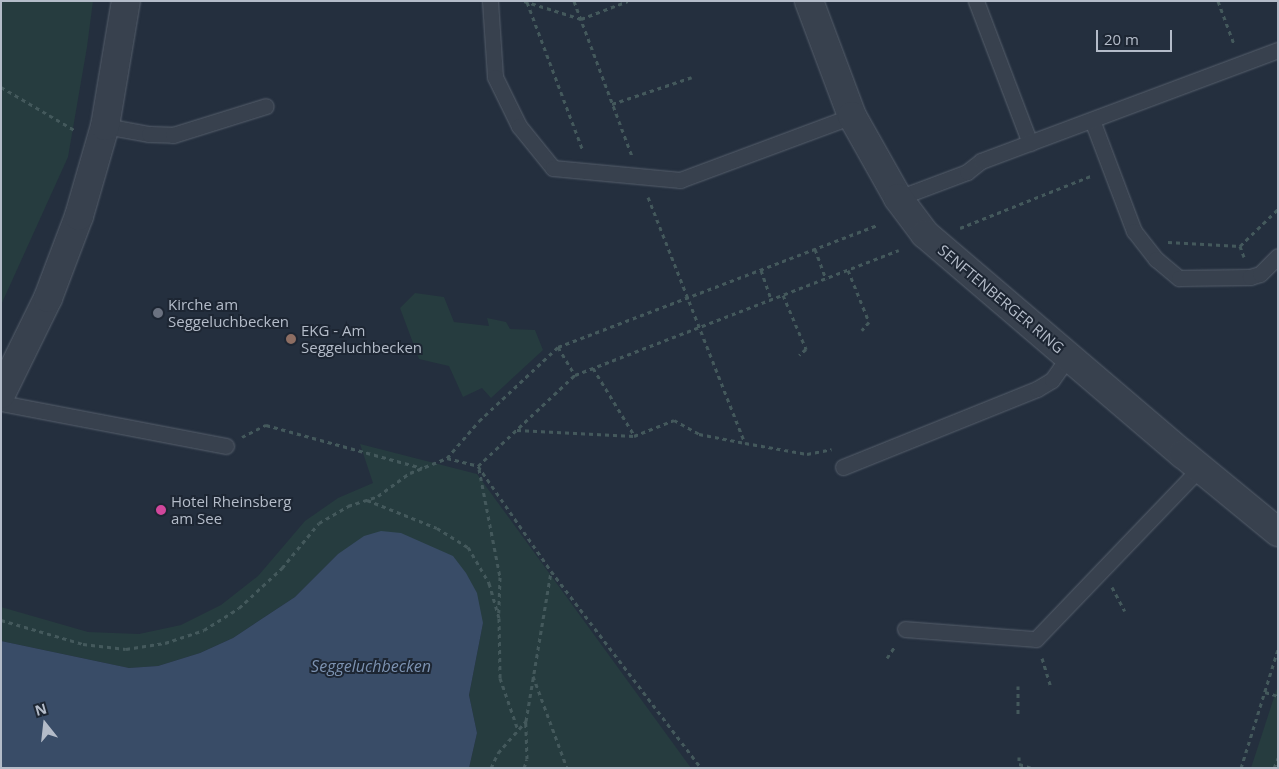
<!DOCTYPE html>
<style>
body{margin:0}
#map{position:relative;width:1279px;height:769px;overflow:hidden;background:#242f3e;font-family:"Open Sans",sans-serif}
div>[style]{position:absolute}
.green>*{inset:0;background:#263c3f}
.water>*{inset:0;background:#394c67}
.path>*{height:3px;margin-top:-1.5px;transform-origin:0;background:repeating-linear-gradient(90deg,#44595c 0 4px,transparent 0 8px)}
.roads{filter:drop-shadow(0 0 1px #565f6c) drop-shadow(0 0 1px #565f6c)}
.service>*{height:15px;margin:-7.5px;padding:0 7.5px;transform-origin:7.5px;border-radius:7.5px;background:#38414e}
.minor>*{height:28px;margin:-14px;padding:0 14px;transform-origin:14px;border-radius:14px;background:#38414e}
.tertiary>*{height:28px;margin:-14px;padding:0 14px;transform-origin:14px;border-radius:14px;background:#38414e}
.dots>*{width:14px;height:14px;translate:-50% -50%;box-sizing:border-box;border:2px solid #1d2633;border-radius:50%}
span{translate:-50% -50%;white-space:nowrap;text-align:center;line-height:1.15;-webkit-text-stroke:4px #1d2633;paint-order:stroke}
.street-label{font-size:15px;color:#b4bcc9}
.poi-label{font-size:15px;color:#b4bcc9}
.left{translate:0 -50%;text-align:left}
.water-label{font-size:16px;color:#7c92b1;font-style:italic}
.frame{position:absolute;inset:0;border:2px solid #b4bcc9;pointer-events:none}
.north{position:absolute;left:20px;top:699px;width:50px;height:50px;-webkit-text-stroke:4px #1d2633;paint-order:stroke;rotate:344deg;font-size:14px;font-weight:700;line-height:20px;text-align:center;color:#b4bcc9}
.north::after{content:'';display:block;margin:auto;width:18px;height:22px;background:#b4bcc9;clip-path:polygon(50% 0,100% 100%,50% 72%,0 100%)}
.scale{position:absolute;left:1096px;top:30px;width:76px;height:22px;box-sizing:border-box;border:2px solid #b4bcc9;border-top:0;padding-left:6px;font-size:15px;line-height:18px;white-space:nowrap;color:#b4bcc9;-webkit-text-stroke:4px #1d2633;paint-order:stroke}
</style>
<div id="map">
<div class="green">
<i style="clip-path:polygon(1px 1px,93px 1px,87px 47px,68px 157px,1px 305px)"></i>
<i style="clip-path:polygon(415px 293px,444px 297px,454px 322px,489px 326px,487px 318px,506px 322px,510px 329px,535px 330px,543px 350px,491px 398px,482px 388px,463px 397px,449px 366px,419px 359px,400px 308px)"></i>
<i style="clip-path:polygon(360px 444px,477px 474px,691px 768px,469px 768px,477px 733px,469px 695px,483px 623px,338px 554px,295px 597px,233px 638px,200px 653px,158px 666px,129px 668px,1px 641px,1px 607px,88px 632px,139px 634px,181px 625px,221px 605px,258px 576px,305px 521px,338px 498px,373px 483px)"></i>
<i style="clip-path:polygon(1278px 685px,1278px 768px,1251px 768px)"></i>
</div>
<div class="water">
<i style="clip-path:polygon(381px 531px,401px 533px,453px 556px,466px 573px,477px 593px,483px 623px,469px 695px,477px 733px,469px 768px,1px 768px,1px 641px,129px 668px,158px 666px,200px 653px,233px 638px,295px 597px,338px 554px,364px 536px)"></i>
</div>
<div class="path">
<i style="left:524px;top:1px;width:60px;rotate:17.5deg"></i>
<i style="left:581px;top:19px;width:50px;rotate:-21deg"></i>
<i style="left:574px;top:1px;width:165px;rotate:69.5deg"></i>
<i style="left:1218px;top:1px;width:46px;rotate:69.6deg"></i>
<i style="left:527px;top:2px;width:159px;rotate:69.4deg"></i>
<i style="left:1px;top:87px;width:87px;rotate:30.4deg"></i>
<i style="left:612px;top:104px;width:84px;rotate:-18.6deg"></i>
<i style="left:648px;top:197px;width:264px;rotate:68.5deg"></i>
<i style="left:960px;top:228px;width:141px;rotate:-21.7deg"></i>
<i style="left:1168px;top:242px;width:72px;rotate:3.2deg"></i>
<i style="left:815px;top:249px;width:32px;rotate:70deg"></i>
<i style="left:1244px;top:257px;width:12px;rotate:-110deg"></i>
<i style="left:1240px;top:246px;width:53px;rotate:-44.2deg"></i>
<i style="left:761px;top:270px;width:31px;rotate:71deg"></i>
<i style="left:848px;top:270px;width:56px;rotate:68deg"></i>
<i style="left:869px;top:322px;width:11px;rotate:131deg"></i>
<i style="left:783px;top:295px;width:59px;rotate:66.9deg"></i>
<i style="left:806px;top:349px;width:9px;rotate:139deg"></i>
<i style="left:558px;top:347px;width:33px;rotate:59deg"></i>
<i style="left:593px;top:368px;width:79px;rotate:58.5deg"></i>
<i style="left:517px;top:430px;width:117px;rotate:2.9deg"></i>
<i style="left:634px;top:436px;width:43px;rotate:-21.8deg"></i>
<i style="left:674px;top:420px;width:29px;rotate:29deg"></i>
<i style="left:699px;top:434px;width:47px;rotate:11.1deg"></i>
<i style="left:745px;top:443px;width:63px;rotate:10.1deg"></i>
<i style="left:807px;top:454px;width:25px;rotate:-11deg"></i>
<i style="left:242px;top:437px;width:27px;rotate:-27deg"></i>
<i style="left:266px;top:425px;width:162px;rotate:15.4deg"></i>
<i style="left:447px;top:458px;width:32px;rotate:14deg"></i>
<i style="left:478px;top:466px;width:128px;rotate:55.2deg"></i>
<i style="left:551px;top:571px;width:248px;rotate:52.7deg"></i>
<i style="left:478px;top:466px;width:133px;rotate:-43.2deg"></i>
<i style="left:575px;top:375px;width:347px;rotate:-21.1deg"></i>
<i style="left:479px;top:469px;width:110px;rotate:79deg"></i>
<i style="left:500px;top:577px;width:36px;rotate:92deg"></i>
<i style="left:367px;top:500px;width:75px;rotate:21.8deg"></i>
<i style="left:437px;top:528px;width:36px;rotate:32deg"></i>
<i style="left:468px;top:547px;width:42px;rotate:59.7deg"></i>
<i style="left:489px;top:583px;width:36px;rotate:74deg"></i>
<i style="left:499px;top:618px;width:60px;rotate:89deg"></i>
<i style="left:500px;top:678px;width:55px;rotate:70.9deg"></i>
<i style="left:1112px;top:587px;width:27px;rotate:62deg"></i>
<i style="left:1px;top:620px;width:85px;rotate:16.3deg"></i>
<i style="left:83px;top:644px;width:43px;rotate:6.6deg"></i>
<i style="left:126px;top:649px;width:39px;rotate:-9deg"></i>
<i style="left:165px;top:643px;width:41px;rotate:-18.4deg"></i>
<i style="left:204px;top:630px;width:41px;rotate:-32.2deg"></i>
<i style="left:239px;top:608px;width:59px;rotate:-42.9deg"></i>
<i style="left:282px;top:568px;width:58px;rotate:-50.6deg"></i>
<i style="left:319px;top:523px;width:34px;rotate:-30deg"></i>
<i style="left:348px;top:506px;width:32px;rotate:-18deg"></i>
<i style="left:378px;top:496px;width:39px;rotate:-36deg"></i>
<i style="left:410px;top:473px;width:40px;rotate:-22deg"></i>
<i style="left:447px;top:458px;width:49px;rotate:-49.1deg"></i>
<i style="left:479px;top:421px;width:108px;rotate:-43.1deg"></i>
<i style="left:558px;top:347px;width:342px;rotate:-20.9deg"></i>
<i style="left:887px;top:658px;width:14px;rotate:-56deg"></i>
<i style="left:1042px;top:658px;width:28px;rotate:73deg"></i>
<i style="left:533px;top:676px;width:98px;rotate:69.7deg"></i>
<i style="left:1018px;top:686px;width:29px;rotate:90deg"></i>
<i style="left:1265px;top:692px;width:14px;rotate:17deg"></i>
<i style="left:1019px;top:757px;width:7px;rotate:90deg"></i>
<i style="left:1019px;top:764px;width:13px;rotate:18deg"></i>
<i style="left:491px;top:768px;width:17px;rotate:-65deg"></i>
<i style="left:498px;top:753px;width:43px;rotate:-48.8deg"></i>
<i style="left:524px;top:768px;width:9px;rotate:-72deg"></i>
<i style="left:527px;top:759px;width:38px;rotate:-92deg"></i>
<i style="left:526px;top:721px;width:152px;rotate:-80.5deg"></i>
<i style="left:1241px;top:768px;width:125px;rotate:-72.7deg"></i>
<i style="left:1274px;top:768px;width:11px;rotate:-68deg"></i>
</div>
<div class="roads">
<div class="service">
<i style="left:490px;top:1px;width:76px;rotate:86.2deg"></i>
<i style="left:495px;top:77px;width:55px;rotate:63.9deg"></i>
<i style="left:519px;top:126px;width:54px;rotate:51deg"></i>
<i style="left:553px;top:168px;width:128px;rotate:5.4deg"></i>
<i style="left:680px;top:180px;width:184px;rotate:-20.4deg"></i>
<i style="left:976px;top:1px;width:152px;rotate:69.2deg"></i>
<i style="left:1092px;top:120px;width:119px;rotate:69.3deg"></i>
<i style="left:1134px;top:231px;width:36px;rotate:52deg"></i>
<i style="left:1156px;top:259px;width:30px;rotate:40deg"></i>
<i style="left:1179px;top:278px;width:71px;rotate:-0.8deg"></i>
<i style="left:1250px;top:277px;width:10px;rotate:-17deg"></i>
<i style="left:1260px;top:274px;width:25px;rotate:-45deg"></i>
<i style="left:105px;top:126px;width:45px;rotate:10.3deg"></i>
<i style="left:149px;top:134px;width:24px;rotate:2deg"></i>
<i style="left:173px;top:135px;width:97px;rotate:-17.3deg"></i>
<i style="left:898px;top:198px;width:74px;rotate:-20.6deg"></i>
<i style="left:967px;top:172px;width:18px;rotate:-38deg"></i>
<i style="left:981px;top:161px;width:317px;rotate:-20.5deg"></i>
<i style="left:1px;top:403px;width:229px;rotate:10.8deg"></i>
<i style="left:843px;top:467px;width:209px;rotate:-21.9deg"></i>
<i style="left:1037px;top:389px;width:17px;rotate:-31deg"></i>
<i style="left:1052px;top:380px;width:29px;rotate:-55deg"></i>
<i style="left:905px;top:629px;width:131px;rotate:4.4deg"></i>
<i style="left:1036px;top:639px;width:237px;rotate:-46.2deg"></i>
</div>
<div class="minor">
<i style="left:809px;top:1px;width:123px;rotate:69.5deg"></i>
<i style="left:852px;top:116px;width:94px;rotate:60.7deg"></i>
<i style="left:898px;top:198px;width:45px;rotate:53.1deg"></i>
<i style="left:925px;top:234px;width:339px;rotate:40.5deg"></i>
<i style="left:1183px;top:454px;width:123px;rotate:39.4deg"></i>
</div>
<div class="tertiary">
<i style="left:1px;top:394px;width:107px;rotate:-63.9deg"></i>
<i style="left:48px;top:298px;width:88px;rotate:-69.3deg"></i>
<i style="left:79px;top:216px;width:94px;rotate:-73.9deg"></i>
<i style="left:105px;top:126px;width:127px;rotate:-80.5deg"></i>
</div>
</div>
<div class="dots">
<i style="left:158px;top:313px;background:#6b7280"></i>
<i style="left:291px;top:339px;background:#8d6e63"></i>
<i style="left:161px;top:510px;background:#d1479c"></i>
</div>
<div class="street-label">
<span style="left:1001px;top:299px;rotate:40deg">SENFTENBERGER RING</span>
</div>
<div class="poi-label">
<span class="left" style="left:168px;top:313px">Kirche am<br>Seggeluchbecken</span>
<span class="left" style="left:301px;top:339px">EKG - Am<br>Seggeluchbecken</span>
<span class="left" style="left:171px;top:510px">Hotel Rheinsberg<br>am See</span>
</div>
<div class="water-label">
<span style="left:371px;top:666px">Seggeluchbecken</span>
</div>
<div class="frame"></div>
<div class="north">N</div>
<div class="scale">20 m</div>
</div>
